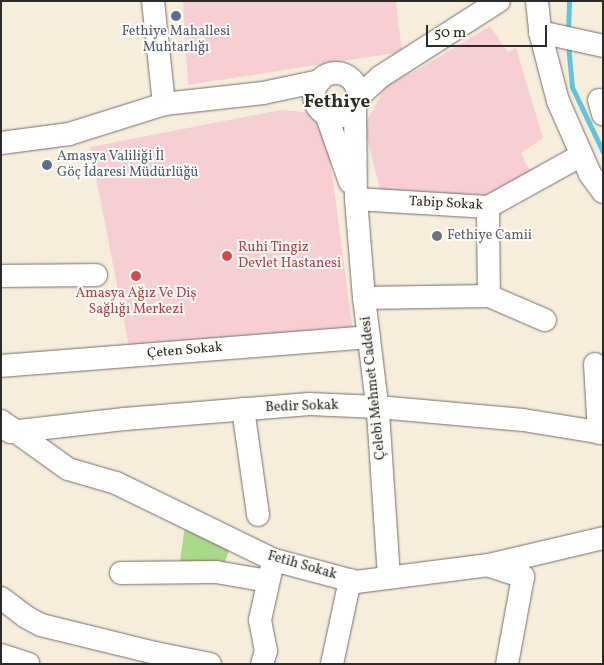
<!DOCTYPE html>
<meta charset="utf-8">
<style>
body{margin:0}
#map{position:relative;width:604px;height:665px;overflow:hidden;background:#f7eddb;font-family:Vollkorn,serif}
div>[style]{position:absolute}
.built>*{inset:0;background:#f7cfd2}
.green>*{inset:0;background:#aad987}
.stream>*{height:5px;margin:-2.5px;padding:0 2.5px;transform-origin:2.5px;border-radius:2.5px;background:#60c6dd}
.roads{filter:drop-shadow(0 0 1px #726f69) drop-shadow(0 0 1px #726f69)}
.minor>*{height:22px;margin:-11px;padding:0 11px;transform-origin:11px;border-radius:11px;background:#fff}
.minor>.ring{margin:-11px;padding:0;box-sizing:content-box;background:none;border:22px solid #fff;border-radius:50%}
.dots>*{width:14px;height:14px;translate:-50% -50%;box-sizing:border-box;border:2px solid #fdfcf7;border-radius:50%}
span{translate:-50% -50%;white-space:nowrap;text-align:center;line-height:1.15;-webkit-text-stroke:4px #fdfcf7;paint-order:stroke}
.service-label{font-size:14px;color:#4e5e75}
.left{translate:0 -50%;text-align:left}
.street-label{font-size:14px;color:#2b2b2b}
.worship-label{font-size:14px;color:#5b616d}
.health-label{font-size:14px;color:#be3a42}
.district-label{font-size:19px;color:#2b2b2b;font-weight:700}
.frame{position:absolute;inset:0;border:2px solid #2b2b2b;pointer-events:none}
.scale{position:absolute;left:426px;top:25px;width:121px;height:22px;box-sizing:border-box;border:2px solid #2b2b2b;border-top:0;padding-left:6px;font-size:15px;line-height:18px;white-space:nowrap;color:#2b2b2b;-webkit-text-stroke:4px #fdfcf7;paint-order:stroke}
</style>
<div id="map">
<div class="built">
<i style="clip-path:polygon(183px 1px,396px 1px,402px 52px,188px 85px)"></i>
<i style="clip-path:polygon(490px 26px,508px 52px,516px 48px,543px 138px,521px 153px,531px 174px,474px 200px,380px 189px,364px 126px,387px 84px,419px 69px)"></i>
<i style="clip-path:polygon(281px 110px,306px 112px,326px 129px,353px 331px,129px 346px,90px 147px)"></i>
</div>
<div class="green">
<i style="clip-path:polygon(185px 526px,230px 548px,225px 562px,180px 561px)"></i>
</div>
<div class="stream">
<i style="left:568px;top:33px;width:32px;rotate:-88deg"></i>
<i style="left:568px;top:44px;width:43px;rotate:84.7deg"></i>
<i style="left:572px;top:87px;width:72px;rotate:64.5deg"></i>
</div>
<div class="roads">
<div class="minor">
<i style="left:153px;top:1px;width:104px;rotate:83.9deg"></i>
<i style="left:537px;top:1px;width:31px;rotate:84deg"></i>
<i style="left:540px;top:32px;width:71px;rotate:75.4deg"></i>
<i style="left:558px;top:101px;width:80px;rotate:66.3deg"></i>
<i style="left:590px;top:174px;width:22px;rotate:54deg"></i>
<i style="left:540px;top:32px;width:65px;rotate:12.5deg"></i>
<i class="ring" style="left:314px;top:73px;width:22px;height:22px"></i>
<i style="left:358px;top:97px;width:30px;rotate:-42deg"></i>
<i style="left:380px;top:77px;width:141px;rotate:-32.6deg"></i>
<i style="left:599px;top:100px;width:15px;rotate:74deg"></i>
<i style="left:355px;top:106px;width:93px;rotate:89.4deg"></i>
<i style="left:356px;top:199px;width:99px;rotate:85.4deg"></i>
<i style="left:364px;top:298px;width:115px;rotate:83deg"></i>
<i style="left:378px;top:412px;width:165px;rotate:86.2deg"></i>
<i style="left:326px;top:114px;width:72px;rotate:70.6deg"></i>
<i style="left:1px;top:143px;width:69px;rotate:-7.5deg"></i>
<i style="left:69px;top:134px;width:100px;rotate:-17.5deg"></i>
<i style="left:164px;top:104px;width:100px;rotate:-6.3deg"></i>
<i style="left:263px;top:93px;width:58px;rotate:-11.9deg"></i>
<i style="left:356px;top:199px;width:132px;rotate:3.5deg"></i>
<i style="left:488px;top:207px;width:107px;rotate:-29deg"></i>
<i style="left:488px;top:207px;width:89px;rotate:89.4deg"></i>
<i style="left:1px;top:276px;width:95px;rotate:-0.6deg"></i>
<i style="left:364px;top:298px;width:125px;rotate:-0.9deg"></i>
<i style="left:489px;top:296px;width:61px;rotate:23.2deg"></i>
<i style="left:595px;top:364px;width:69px;rotate:86.7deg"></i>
<i style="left:1px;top:366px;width:369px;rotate:-4.5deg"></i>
<i style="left:243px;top:409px;width:107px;rotate:81.9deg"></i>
<i style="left:1px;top:421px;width:82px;rotate:35.6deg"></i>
<i style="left:68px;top:469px;width:50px;rotate:16.3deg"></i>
<i style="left:116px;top:483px;width:176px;rotate:26deg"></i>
<i style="left:274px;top:560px;width:85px;rotate:15deg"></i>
<i style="left:356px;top:582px;width:134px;rotate:-7.3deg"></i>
<i style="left:489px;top:565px;width:117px;rotate:-13.3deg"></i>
<i style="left:10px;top:432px;width:115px;rotate:-6.5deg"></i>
<i style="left:124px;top:419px;width:186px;rotate:-4.6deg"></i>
<i style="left:309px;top:404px;width:69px;rotate:2.5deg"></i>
<i style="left:378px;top:407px;width:146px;rotate:5.1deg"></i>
<i style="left:523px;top:420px;width:81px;rotate:9.2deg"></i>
<i style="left:490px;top:566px;width:35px;rotate:18deg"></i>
<i style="left:523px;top:577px;width:88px;rotate:100.4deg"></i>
<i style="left:121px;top:573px;width:95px;rotate:-0.6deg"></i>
<i style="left:216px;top:572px;width:53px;rotate:9.8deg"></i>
<i style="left:1px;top:598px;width:31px;rotate:37deg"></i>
<i style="left:26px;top:617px;width:17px;rotate:28deg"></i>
<i style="left:41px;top:625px;width:117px;rotate:13.8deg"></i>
<i style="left:155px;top:653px;width:15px;rotate:48deg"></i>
<i style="left:155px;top:653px;width:56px;rotate:11.3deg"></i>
<i style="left:1px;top:655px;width:29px;rotate:18deg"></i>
<i style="left:262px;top:664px;width:14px;rotate:-73deg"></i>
<i style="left:266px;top:651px;width:32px;rotate:-101deg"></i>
<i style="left:260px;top:620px;width:55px;rotate:-77.5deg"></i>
<i style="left:332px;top:664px;width:86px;rotate:-77.9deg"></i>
</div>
</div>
<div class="dots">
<i style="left:176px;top:16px;background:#5c6f8a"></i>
<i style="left:47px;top:165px;background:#5c6f8a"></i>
<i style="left:437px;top:236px;background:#6b7280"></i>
<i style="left:227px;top:256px;background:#e0444e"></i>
<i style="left:136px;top:276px;background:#e0444e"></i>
</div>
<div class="service-label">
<span style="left:176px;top:40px">Fethiye Mahallesi<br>Muhtarlığı</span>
<span class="left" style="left:57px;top:165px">Amasya Valiliği İl<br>Göç İdaresi Müdürlüğü</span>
</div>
<div class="street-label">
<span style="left:446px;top:204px;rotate:3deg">Tabip Sokak</span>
<span style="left:185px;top:351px;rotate:-5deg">Çeten Sokak</span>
<span style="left:374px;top:388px;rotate:-96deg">Çelebi Mehmet Caddesi</span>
<span style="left:302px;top:407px;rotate:-2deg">Bedir Sokak</span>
<span style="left:302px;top:566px;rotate:16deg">Fetih Sokak</span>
</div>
<div class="worship-label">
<span class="left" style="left:447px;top:236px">Fethiye Camii</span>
</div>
<div class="health-label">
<span class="left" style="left:238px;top:256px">Ruhi Tingiz<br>Devlet Hastanesi</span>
<span style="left:136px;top:302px">Amasya Ağız Ve Diş<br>Sağlığı Merkezi</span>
</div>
<div class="district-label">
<span style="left:337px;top:103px">Fethiye</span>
</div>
<div class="frame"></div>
<div class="scale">50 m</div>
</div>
